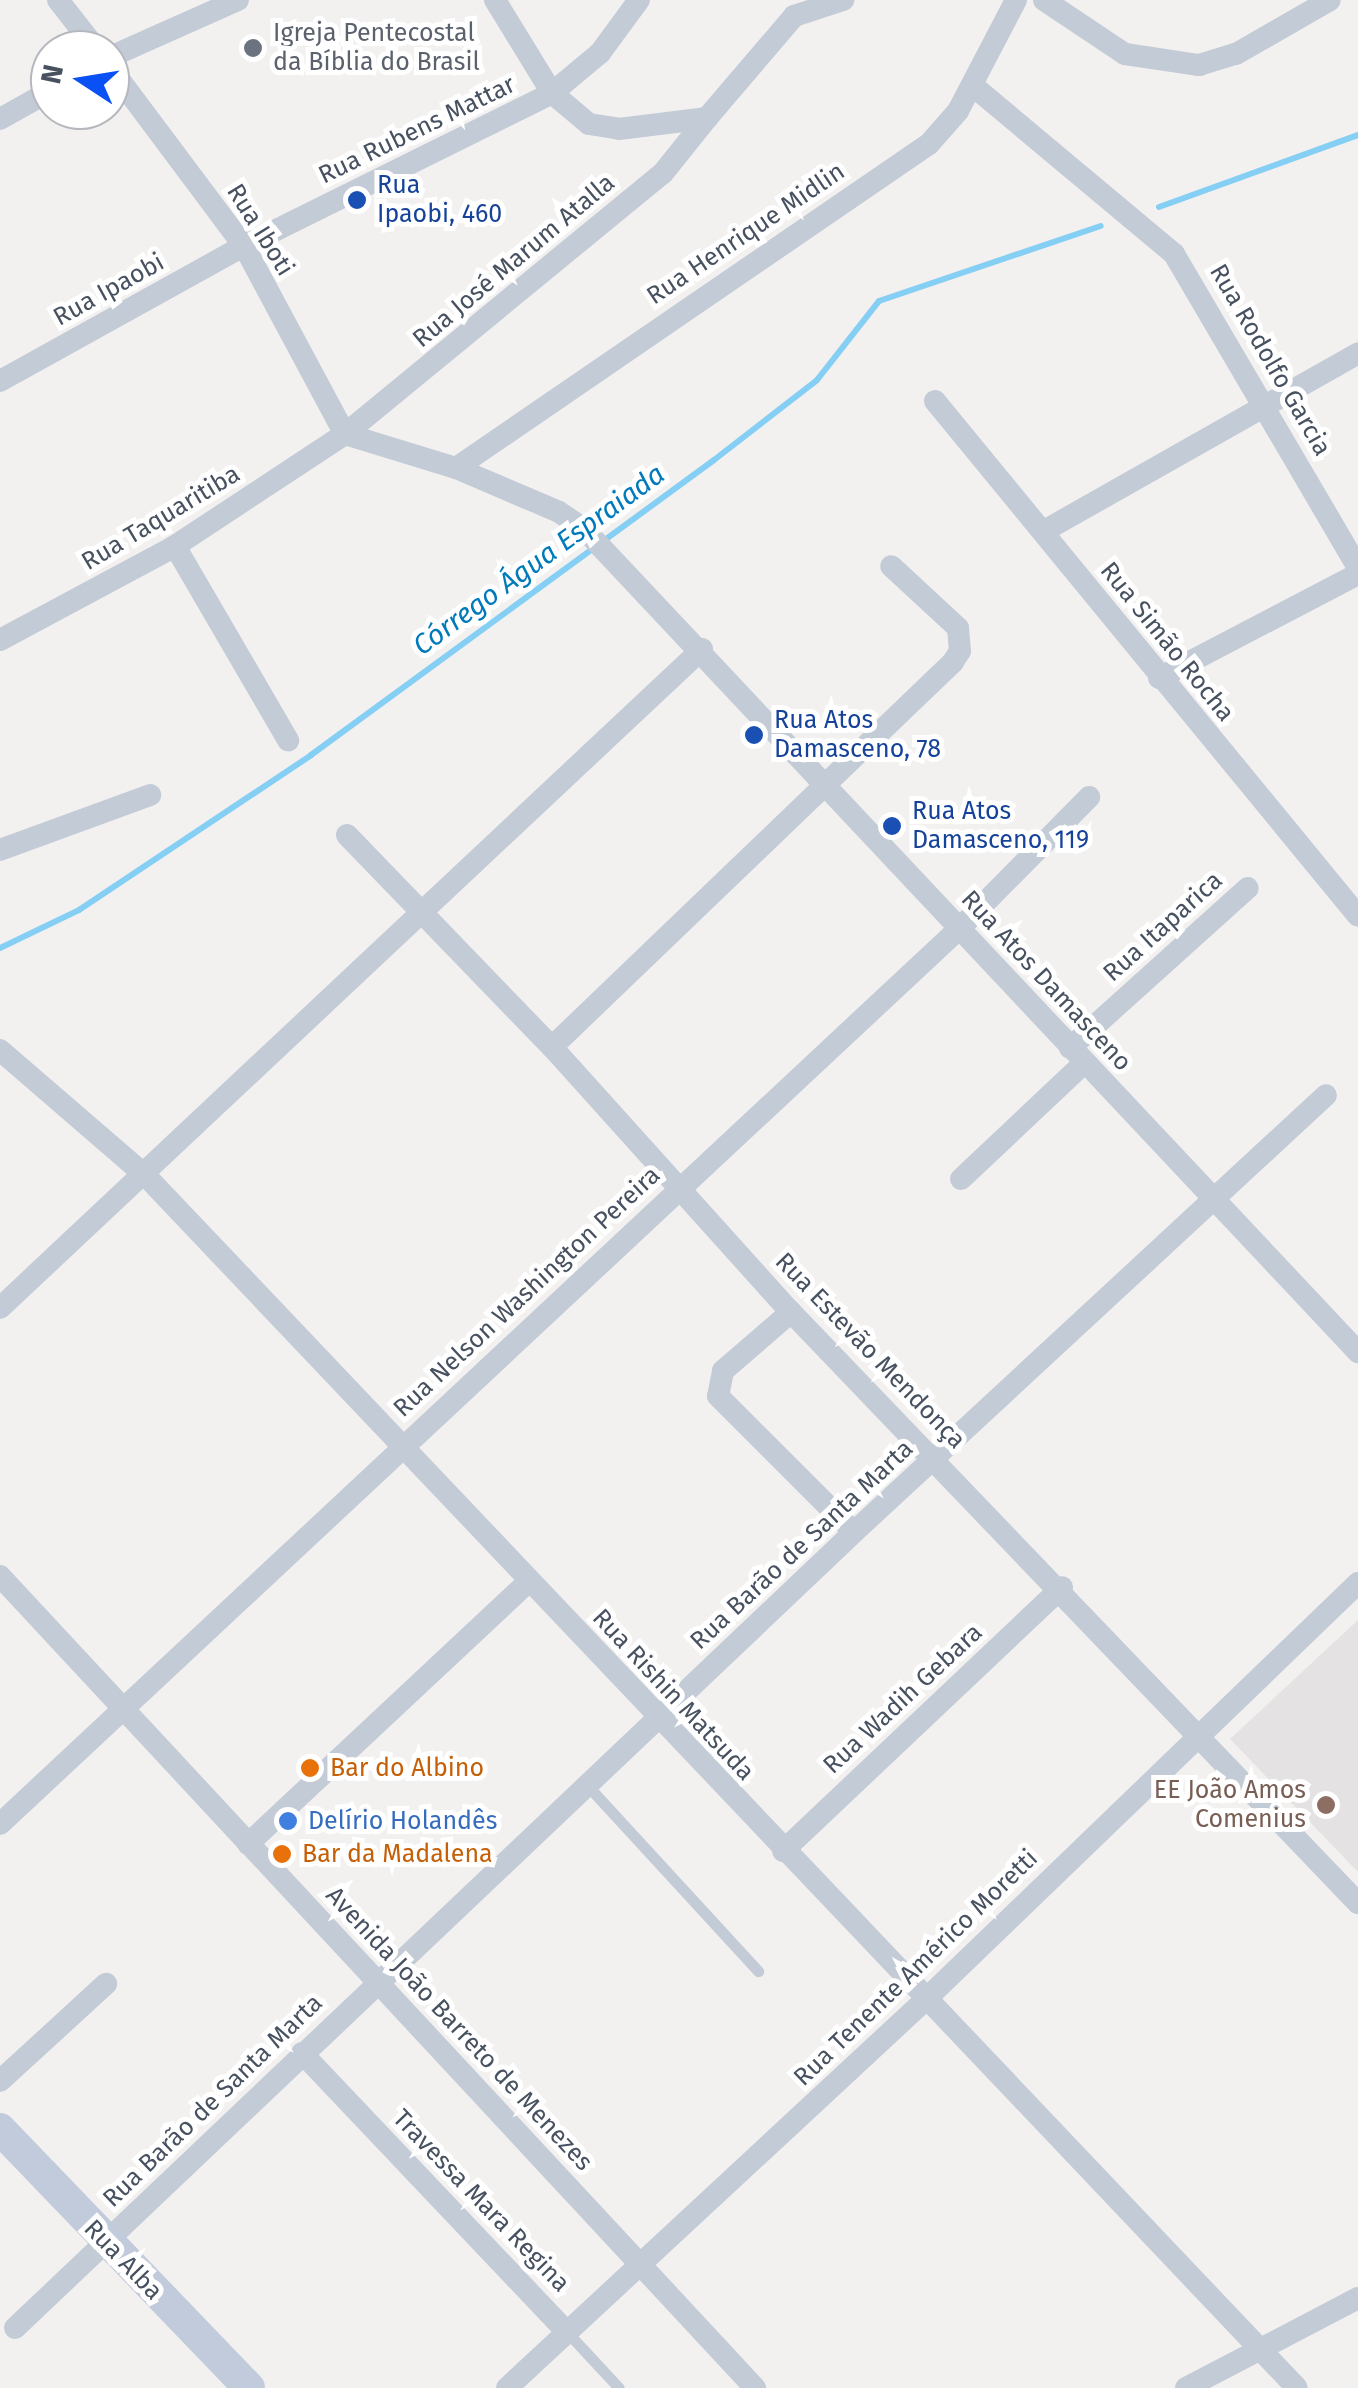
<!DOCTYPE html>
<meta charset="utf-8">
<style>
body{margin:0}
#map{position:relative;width:1358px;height:2388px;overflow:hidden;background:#f3f1f0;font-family:"Fira Sans",sans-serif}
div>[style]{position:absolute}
.education>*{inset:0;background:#e4e2e2}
.stream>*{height:6px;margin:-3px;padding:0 3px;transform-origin:3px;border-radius:3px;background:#85cff4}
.lane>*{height:11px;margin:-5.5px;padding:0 5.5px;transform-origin:5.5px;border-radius:5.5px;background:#c3cbd6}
.street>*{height:22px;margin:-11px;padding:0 11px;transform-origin:11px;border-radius:11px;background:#c3cbd6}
.secondary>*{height:32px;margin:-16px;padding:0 16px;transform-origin:16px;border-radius:16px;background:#c2cbdb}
.dots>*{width:28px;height:28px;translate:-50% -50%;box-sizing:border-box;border:5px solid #fff;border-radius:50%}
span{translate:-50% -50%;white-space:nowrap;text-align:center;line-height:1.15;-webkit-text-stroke:10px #fff;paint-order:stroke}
.worship-label{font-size:25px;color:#5b616d}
.left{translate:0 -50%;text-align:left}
.street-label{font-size:25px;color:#475160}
.transit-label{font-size:25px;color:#164399}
.food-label{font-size:25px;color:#c56008}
.education-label{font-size:25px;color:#785e54}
.right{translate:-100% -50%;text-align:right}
.shop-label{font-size:25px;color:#366cbe}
.water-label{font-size:28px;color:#007aba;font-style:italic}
.north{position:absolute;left:30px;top:30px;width:100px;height:100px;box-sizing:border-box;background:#fff;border:2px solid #b5b9bf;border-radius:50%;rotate:282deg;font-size:28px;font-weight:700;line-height:40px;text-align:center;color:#475160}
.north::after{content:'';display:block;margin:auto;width:35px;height:45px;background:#0951f5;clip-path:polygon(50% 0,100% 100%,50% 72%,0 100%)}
</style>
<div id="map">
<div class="education">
<i style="clip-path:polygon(1358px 1620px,1358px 1872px,1230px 1739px)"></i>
</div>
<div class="stream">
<i style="left:1159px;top:207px;width:212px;rotate:-19.9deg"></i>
<i style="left:0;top:948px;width:88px;rotate:-25.7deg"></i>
<i style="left:79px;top:910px;width:279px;rotate:-33.7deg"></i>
<i style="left:311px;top:755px;width:499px;rotate:-36.2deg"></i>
<i style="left:714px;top:460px;width:130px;rotate:-37.8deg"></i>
<i style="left:817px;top:380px;width:100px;rotate:-51.9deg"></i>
<i style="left:879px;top:301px;width:234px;rotate:-18.7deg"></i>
</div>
<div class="lane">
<i style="left:587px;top:1785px;width:253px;rotate:47.4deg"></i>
<i style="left:567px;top:2332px;width:76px;rotate:47.1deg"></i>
</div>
<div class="street">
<i style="left:58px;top:0;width:63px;rotate:52deg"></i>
<i style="left:495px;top:0;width:109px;rotate:58.5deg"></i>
<i style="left:552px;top:93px;width:48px;rotate:40deg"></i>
<i style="left:589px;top:124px;width:30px;rotate:9deg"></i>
<i style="left:619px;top:129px;width:89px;rotate:-7.1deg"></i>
<i style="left:707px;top:118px;width:134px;rotate:-49.5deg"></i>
<i style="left:794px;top:16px;width:52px;rotate:-18.1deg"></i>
<i style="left:1044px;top:0;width:97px;rotate:33.7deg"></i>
<i style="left:1125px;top:54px;width:75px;rotate:8.5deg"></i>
<i style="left:1199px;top:65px;width:39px;rotate:-17deg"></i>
<i style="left:1236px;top:54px;width:108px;rotate:-29.9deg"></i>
<i style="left:110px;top:57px;width:140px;rotate:-24deg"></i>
<i style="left:110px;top:67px;width:224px;rotate:53.2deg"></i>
<i style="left:244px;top:246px;width:213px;rotate:61.8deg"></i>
<i style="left:972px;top:85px;width:263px;rotate:39.9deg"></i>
<i style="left:1174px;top:254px;width:363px;rotate:59.6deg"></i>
<i style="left:0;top:119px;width:57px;rotate:-29.2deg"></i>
<i style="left:0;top:381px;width:279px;rotate:-29deg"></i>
<i style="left:244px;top:246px;width:344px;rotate:-26.4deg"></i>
<i style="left:552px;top:93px;width:62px;rotate:-39.8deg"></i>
<i style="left:600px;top:53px;width:66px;rotate:-53.7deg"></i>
<i style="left:935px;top:401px;width:666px;rotate:50.6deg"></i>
<i style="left:345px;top:434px;width:116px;rotate:17deg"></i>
<i style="left:456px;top:468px;width:112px;rotate:23.1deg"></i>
<i style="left:559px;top:512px;width:30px;rotate:34deg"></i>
<i style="left:584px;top:529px;width:1130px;rotate:46.76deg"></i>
<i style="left:456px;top:468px;width:573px;rotate:-34.41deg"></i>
<i style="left:929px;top:144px;width:44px;rotate:-48.7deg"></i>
<i style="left:958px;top:111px;width:125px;rotate:-62.4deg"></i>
<i style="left:1044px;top:531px;width:361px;rotate:-29.5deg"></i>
<i style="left:175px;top:546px;width:225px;rotate:59.8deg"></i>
<i style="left:0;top:640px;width:199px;rotate:-28.2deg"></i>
<i style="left:175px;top:546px;width:204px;rotate:-33.4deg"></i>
<i style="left:345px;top:434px;width:411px;rotate:-39.4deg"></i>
<i style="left:663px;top:173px;width:70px;rotate:-51.3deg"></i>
<i style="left:1159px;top:678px;width:225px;rotate:-27.6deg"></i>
<i style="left:347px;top:835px;width:295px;rotate:46deg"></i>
<i style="left:552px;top:1047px;width:357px;rotate:48deg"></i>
<i style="left:791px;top:1312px;width:819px;rotate:46.19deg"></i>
<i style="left:0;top:850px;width:160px;rotate:-20.1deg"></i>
<i style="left:552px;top:1047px;width:556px;rotate:-43.83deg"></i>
<i style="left:953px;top:662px;width:13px;rotate:-58deg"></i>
<i style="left:960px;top:651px;width:23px;rotate:-95deg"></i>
<i style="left:958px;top:628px;width:91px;rotate:-137.2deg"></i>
<i style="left:1070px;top:1048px;width:239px;rotate:-42deg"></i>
<i style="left:0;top:1050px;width:193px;rotate:40.8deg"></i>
<i style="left:146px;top:1176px;width:1671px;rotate:46.48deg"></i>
<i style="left:961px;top:1179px;width:168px;rotate:-43.3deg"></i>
<i style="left:0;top:1308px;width:963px;rotate:-43.19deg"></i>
<i style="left:791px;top:1312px;width:90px;rotate:139.1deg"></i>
<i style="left:723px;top:1371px;width:25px;rotate:101deg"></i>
<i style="left:718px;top:1396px;width:192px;rotate:45deg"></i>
<i style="left:0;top:1576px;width:1109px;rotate:47.08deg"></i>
<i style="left:0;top:1824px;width:1313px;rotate:-43.03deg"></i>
<i style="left:960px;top:928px;width:184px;rotate:-45.4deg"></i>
<i style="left:248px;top:1844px;width:385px;rotate:-43.1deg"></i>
<i style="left:783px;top:1851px;width:384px;rotate:-43.4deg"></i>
<i style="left:302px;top:2053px;width:385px;rotate:46.5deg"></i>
<i style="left:0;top:2081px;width:144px;rotate:-42.5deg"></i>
<i style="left:15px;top:2328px;width:1157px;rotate:-43.49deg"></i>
<i style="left:854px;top:1532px;width:643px;rotate:-42.79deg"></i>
<i style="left:507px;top:2388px;width:569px;rotate:-42.86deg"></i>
<i style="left:924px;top:2001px;width:603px;rotate:-43.92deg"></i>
<i style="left:1186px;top:2388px;width:194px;rotate:-27.6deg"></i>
</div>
<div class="secondary">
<i style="left:0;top:2129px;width:359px;rotate:46.1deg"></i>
</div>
<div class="dots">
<i style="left:253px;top:48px;background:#6b7280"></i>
<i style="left:357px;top:200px;background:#1a4fb4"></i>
<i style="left:754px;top:735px;background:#1a4fb4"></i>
<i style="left:892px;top:826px;background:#1a4fb4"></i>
<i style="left:310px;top:1768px;background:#e8710a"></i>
<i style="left:1326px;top:1805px;background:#8d6e63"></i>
<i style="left:288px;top:1821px;background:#3f7fe0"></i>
<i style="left:282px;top:1854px;background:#e8710a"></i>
</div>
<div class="worship-label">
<span class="left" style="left:273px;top:48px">Igreja Pentecostal<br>da Bíblia do Brasil</span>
</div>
<div class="street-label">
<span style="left:417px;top:130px;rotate:-26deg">Rua Rubens Mattar</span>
<span style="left:260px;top:230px;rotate:58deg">Rua Iboti</span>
<span style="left:746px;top:234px;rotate:-34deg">Rua Henrique Midlin</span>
<span style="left:514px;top:261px;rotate:-40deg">Rua José Marum Atalla</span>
<span style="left:109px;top:290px;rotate:-29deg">Rua Ipaobi</span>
<span style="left:1270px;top:360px;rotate:60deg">Rua Rodolfo Garcia</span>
<span style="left:161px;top:518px;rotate:-31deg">Rua Taquaritiba</span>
<span style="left:1167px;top:642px;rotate:51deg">Rua Simão Rocha</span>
<span style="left:1163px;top:927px;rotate:-42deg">Rua Itaparica</span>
<span style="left:1046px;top:981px;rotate:47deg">Rua Atos Damasceno</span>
<span style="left:527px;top:1292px;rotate:-43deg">Rua Nelson Washington Pereira</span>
<span style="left:870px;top:1351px;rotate:46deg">Rua Estevão Mendonça</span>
<span style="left:802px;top:1545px;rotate:-43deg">Rua Barão de Santa Marta</span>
<span style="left:673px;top:1695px;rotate:47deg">Rua Rishin Matsuda</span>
<span style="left:903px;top:1699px;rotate:-43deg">Rua Wadih Gebara</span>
<span style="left:916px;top:1968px;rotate:-44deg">Rua Tenente Américo Moretti</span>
<span style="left:459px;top:2029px;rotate:47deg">Avenida João Barreto de Menezes</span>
<span style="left:213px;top:2101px;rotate:-44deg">Rua Barão de Santa Marta</span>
<span style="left:481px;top:2201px;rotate:46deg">Travessa Mara Regina</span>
<span style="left:123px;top:2260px;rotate:46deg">Rua Alba</span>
</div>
<div class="transit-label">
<span class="left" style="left:377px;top:200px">Rua<br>Ipaobi, 460</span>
<span class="left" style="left:774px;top:735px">Rua Atos<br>Damasceno, 78</span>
<span class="left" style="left:912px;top:826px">Rua Atos<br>Damasceno, 119</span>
</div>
<div class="food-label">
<span class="left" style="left:330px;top:1768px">Bar do Albino</span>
<span class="left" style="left:302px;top:1854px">Bar da Madalena</span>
</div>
<div class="education-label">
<span class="right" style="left:1306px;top:1805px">EE João Amos<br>Comenius</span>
</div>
<div class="shop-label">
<span class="left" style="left:308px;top:1821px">Delírio Holandês</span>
</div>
<div class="water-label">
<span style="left:539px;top:560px;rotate:-36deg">Córrego Água Espraiada</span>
</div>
<div class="north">N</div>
</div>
